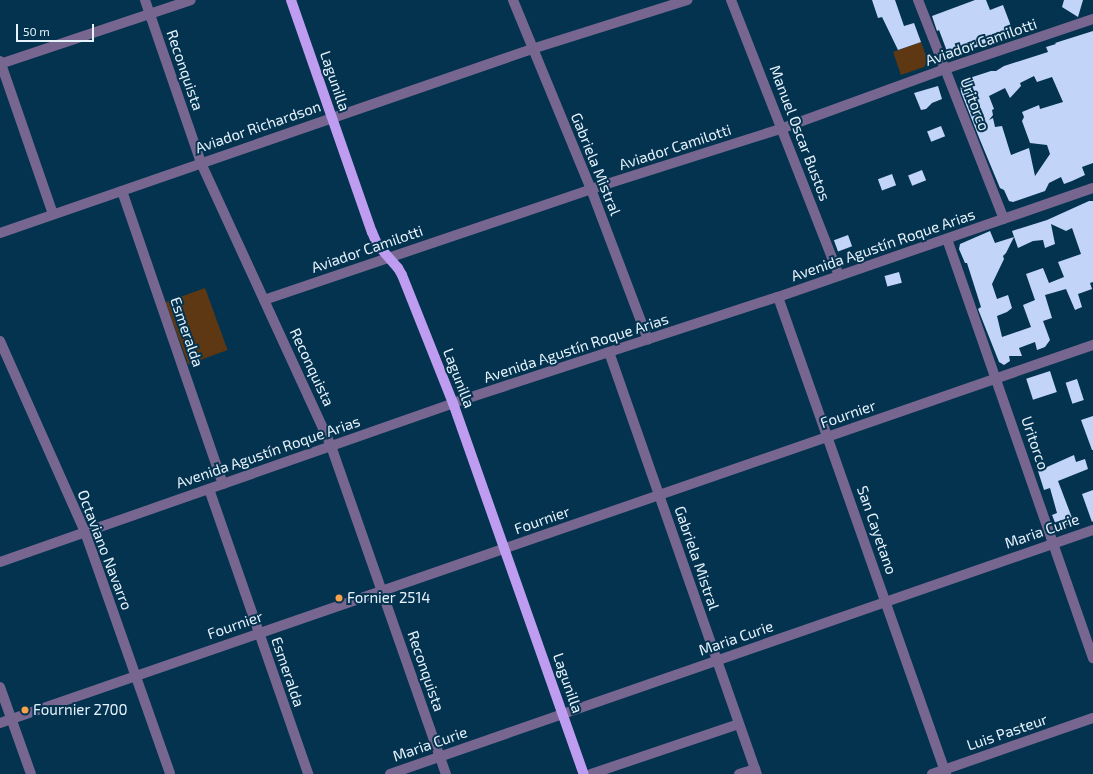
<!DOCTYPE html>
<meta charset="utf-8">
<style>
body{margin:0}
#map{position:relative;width:1093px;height:774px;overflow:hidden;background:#043350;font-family:"Exo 2",sans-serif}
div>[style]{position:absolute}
.green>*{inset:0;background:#5d3813;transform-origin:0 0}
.building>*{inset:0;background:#c2d5f8;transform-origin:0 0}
.minor>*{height:10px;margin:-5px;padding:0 5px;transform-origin:5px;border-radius:5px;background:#776790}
.major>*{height:10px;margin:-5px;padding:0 5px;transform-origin:5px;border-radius:5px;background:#be9cf0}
.dots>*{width:11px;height:11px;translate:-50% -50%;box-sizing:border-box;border:2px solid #043350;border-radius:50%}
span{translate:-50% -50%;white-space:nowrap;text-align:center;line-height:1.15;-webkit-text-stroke:4px #043350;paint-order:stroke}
.street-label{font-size:15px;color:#e7f3fc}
.poi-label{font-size:15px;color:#e7f3fc}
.left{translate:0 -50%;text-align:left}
.scale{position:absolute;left:16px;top:24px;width:78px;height:18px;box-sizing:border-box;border:2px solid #e7f3fc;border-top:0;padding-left:5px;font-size:12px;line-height:14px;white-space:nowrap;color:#e7f3fc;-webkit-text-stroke:3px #043350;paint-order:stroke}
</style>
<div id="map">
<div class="green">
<i style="clip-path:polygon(921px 42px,928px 61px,924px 67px,901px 75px,893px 52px)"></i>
<i style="left:205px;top:288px;width:66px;height:42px;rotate:70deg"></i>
</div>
<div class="building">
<i style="clip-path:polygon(872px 0,895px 0,904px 26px,914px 23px,921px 42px,898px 50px,882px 17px,878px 18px)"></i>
<i style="clip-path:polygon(975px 0,986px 0,990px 10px,1003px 5px,1014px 34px,993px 43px,993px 41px,974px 48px,970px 46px,948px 54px,939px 30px,937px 31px,932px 16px)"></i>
<i style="clip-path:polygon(1064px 0,1083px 0,1078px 17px,1062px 7px)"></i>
<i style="clip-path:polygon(evenodd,1093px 31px,1093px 163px,1082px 167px,1085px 175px,1072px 181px,1064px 184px,1061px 177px,1049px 183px,1045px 191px,1013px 202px,1009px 201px,1004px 190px,1000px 188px,980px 140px,961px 92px,960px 81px,991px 71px,996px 71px,1004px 66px,1048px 52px,1046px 47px,1056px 44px,1055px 43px,1093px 31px,1034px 76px,1037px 82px,1052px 77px,1063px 102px,1040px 109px,1039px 105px,1022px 112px,1024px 117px,1022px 121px,1030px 143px,1047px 145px,1050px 154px,1035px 176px,1029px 148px,1011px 155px,1002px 126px,995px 127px,993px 118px,989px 120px,993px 115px,992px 110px,994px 109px,989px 96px,1005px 88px,1010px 98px,1021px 86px,1020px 83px,1034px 76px)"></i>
<i style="clip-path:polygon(938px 86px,942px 99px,932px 103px,926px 109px,921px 110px,914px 93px)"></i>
<i style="left:941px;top:126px;width:11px;height:15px;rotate:68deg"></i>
<i style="left:922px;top:170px;width:11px;height:15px;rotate:68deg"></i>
<i style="left:892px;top:174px;width:12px;height:15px;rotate:70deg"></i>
<i style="clip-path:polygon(1089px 201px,1093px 201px,1093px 282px,1090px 283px,1092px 289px,1078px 294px,1082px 307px,1075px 310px,1066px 289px,1045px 295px,1052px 318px,1043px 321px,1050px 340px,1045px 347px,1037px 350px,1035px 342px,1019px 348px,1022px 356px,1009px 356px,1010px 361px,1004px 365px,999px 362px,978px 309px,981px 307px,967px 263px,965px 263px,959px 249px,960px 244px,990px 231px,995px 243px,1014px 237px,1006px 253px,1003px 256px,1004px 259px,992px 284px,997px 299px,1008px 295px,1012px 308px,1007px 312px,997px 316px,1002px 337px,1031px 327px,1023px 305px,1035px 300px,1026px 274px,1043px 268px,1049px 283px,1064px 277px,1058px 262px,1081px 254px,1072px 228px,1066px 231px,1051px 224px,1055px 244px,1045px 248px,1043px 240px,1033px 241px,1018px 248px,1012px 231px,1047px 220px)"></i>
<i style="left:848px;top:235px;width:12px;height:15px;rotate:70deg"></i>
<i style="left:899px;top:272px;width:11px;height:15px;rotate:75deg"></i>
<i style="left:1050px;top:371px;width:22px;height:25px;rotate:72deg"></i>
<i style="left:1077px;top:379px;width:22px;height:12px;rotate:72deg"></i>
<i style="clip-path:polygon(1093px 416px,1093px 450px,1092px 450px,1081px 420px)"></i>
<i style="clip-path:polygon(1074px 455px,1076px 462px,1085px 459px,1088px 469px,1058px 481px,1074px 523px,1064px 526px,1056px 525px,1052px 515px,1057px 513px,1050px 488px,1044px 490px,1038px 471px)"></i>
<i style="clip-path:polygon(1093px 490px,1093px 521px,1092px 522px,1082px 494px)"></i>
</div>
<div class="minor">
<i style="left:145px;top:0;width:172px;rotate:71deg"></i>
<i style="left:201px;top:163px;width:311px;rotate:65.3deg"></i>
<i style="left:331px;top:446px;width:348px;rotate:70.7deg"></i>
<i style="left:513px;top:0;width:204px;rotate:67.6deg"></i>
<i style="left:591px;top:189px;width:161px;rotate:69.3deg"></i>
<i style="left:731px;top:0;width:296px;rotate:68.6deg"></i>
<i style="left:918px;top:0;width:235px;rotate:68.6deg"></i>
<i style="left:0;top:61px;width:162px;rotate:70.9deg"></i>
<i style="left:0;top:64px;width:201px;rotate:-18.5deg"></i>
<i style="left:122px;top:191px;width:310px;rotate:71deg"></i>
<i style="left:0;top:233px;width:563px;rotate:-19.08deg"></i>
<i style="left:532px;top:49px;width:163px;rotate:-17.5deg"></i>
<i style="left:947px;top:239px;width:444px;rotate:70.8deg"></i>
<i style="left:778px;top:297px;width:506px;rotate:70.6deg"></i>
<i style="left:264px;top:300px;width:345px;rotate:-18.7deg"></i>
<i style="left:591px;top:189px;width:201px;rotate:-17.6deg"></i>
<i style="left:783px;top:128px;width:172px;rotate:-20deg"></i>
<i style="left:945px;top:69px;width:156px;rotate:-18.7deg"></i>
<i style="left:0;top:341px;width:209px;rotate:66deg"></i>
<i style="left:85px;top:532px;width:256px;rotate:70.6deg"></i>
<i style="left:609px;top:352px;width:447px;rotate:70.7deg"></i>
<i style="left:209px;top:489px;width:302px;rotate:70.8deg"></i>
<i style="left:0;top:562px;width:480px;rotate:-19.3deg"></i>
<i style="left:453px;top:403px;width:342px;rotate:-18.1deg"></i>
<i style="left:778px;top:297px;width:333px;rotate:-19.1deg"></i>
<i style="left:0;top:687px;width:92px;rotate:70.4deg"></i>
<i style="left:0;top:723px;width:1157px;rotate:-19.08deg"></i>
<i style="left:390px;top:774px;width:744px;rotate:-19.14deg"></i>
<i style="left:591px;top:774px;width:156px;rotate:-18.7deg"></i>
<i style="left:739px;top:774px;width:17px;rotate:-17deg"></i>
<i style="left:932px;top:774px;width:170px;rotate:-19.2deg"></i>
</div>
<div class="major">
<i style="left:291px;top:0;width:246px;rotate:70.8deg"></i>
<i style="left:372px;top:232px;width:13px;rotate:67deg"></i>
<i style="left:377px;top:244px;width:32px;rotate:49deg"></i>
<i style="left:398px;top:268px;width:8px;rotate:60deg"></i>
<i style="left:402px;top:275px;width:138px;rotate:68.3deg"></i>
<i style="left:453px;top:403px;width:393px;rotate:70.6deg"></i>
</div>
<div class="dots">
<i style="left:339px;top:598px;background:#f8a14b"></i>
<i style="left:25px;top:710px;background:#f8a14b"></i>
</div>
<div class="street-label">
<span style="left:981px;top:42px;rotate:-19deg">Aviador Camilotti</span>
<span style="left:185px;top:70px;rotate:71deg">Reconquista</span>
<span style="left:335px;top:81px;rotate:71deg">Lagunilla</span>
<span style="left:975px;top:104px;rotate:69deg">Uritorco</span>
<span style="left:258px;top:127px;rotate:-19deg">Aviador Richardson</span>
<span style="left:800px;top:133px;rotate:69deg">Manuel Oscar Bustos</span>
<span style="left:675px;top:147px;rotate:-18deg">Aviador Camilotti</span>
<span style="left:596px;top:164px;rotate:68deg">Gabriela Mistral</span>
<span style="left:883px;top:245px;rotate:-19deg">Avenida Agustín Roque Arias</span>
<span style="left:367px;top:249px;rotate:-19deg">Aviador Camilotti</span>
<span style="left:187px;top:332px;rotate:71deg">Esmeralda</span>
<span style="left:576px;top:348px;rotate:-18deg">Avenida Agustín Roque Arias</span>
<span style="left:312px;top:367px;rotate:65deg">Reconquista</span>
<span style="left:459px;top:378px;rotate:69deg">Lagunilla</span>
<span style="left:848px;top:414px;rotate:-19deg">Fournier</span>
<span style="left:1035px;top:443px;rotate:71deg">Uritorco</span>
<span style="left:268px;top:452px;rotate:-19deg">Avenida Agustín Roque Arias</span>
<span style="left:542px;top:520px;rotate:-19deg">Fournier</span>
<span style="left:877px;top:530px;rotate:71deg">San Cayetano</span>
<span style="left:1042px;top:531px;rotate:-19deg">Maria Curie</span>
<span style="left:105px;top:550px;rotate:69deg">Octaviano Navarro</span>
<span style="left:697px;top:558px;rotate:71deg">Gabriela Mistral</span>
<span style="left:235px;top:625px;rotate:-19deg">Fournier</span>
<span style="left:736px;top:638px;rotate:-19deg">Maria Curie</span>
<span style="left:426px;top:671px;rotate:71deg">Reconquista</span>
<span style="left:288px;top:672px;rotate:71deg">Esmeralda</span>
<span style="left:568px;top:683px;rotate:71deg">Lagunilla</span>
<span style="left:1007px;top:732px;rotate:-19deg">Luis Pasteur</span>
<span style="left:430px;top:744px;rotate:-19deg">Maria Curie</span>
</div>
<div class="poi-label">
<span class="left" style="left:347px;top:598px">Fornier 2514</span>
<span class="left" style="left:33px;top:710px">Fournier 2700</span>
</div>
<div class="scale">50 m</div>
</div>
